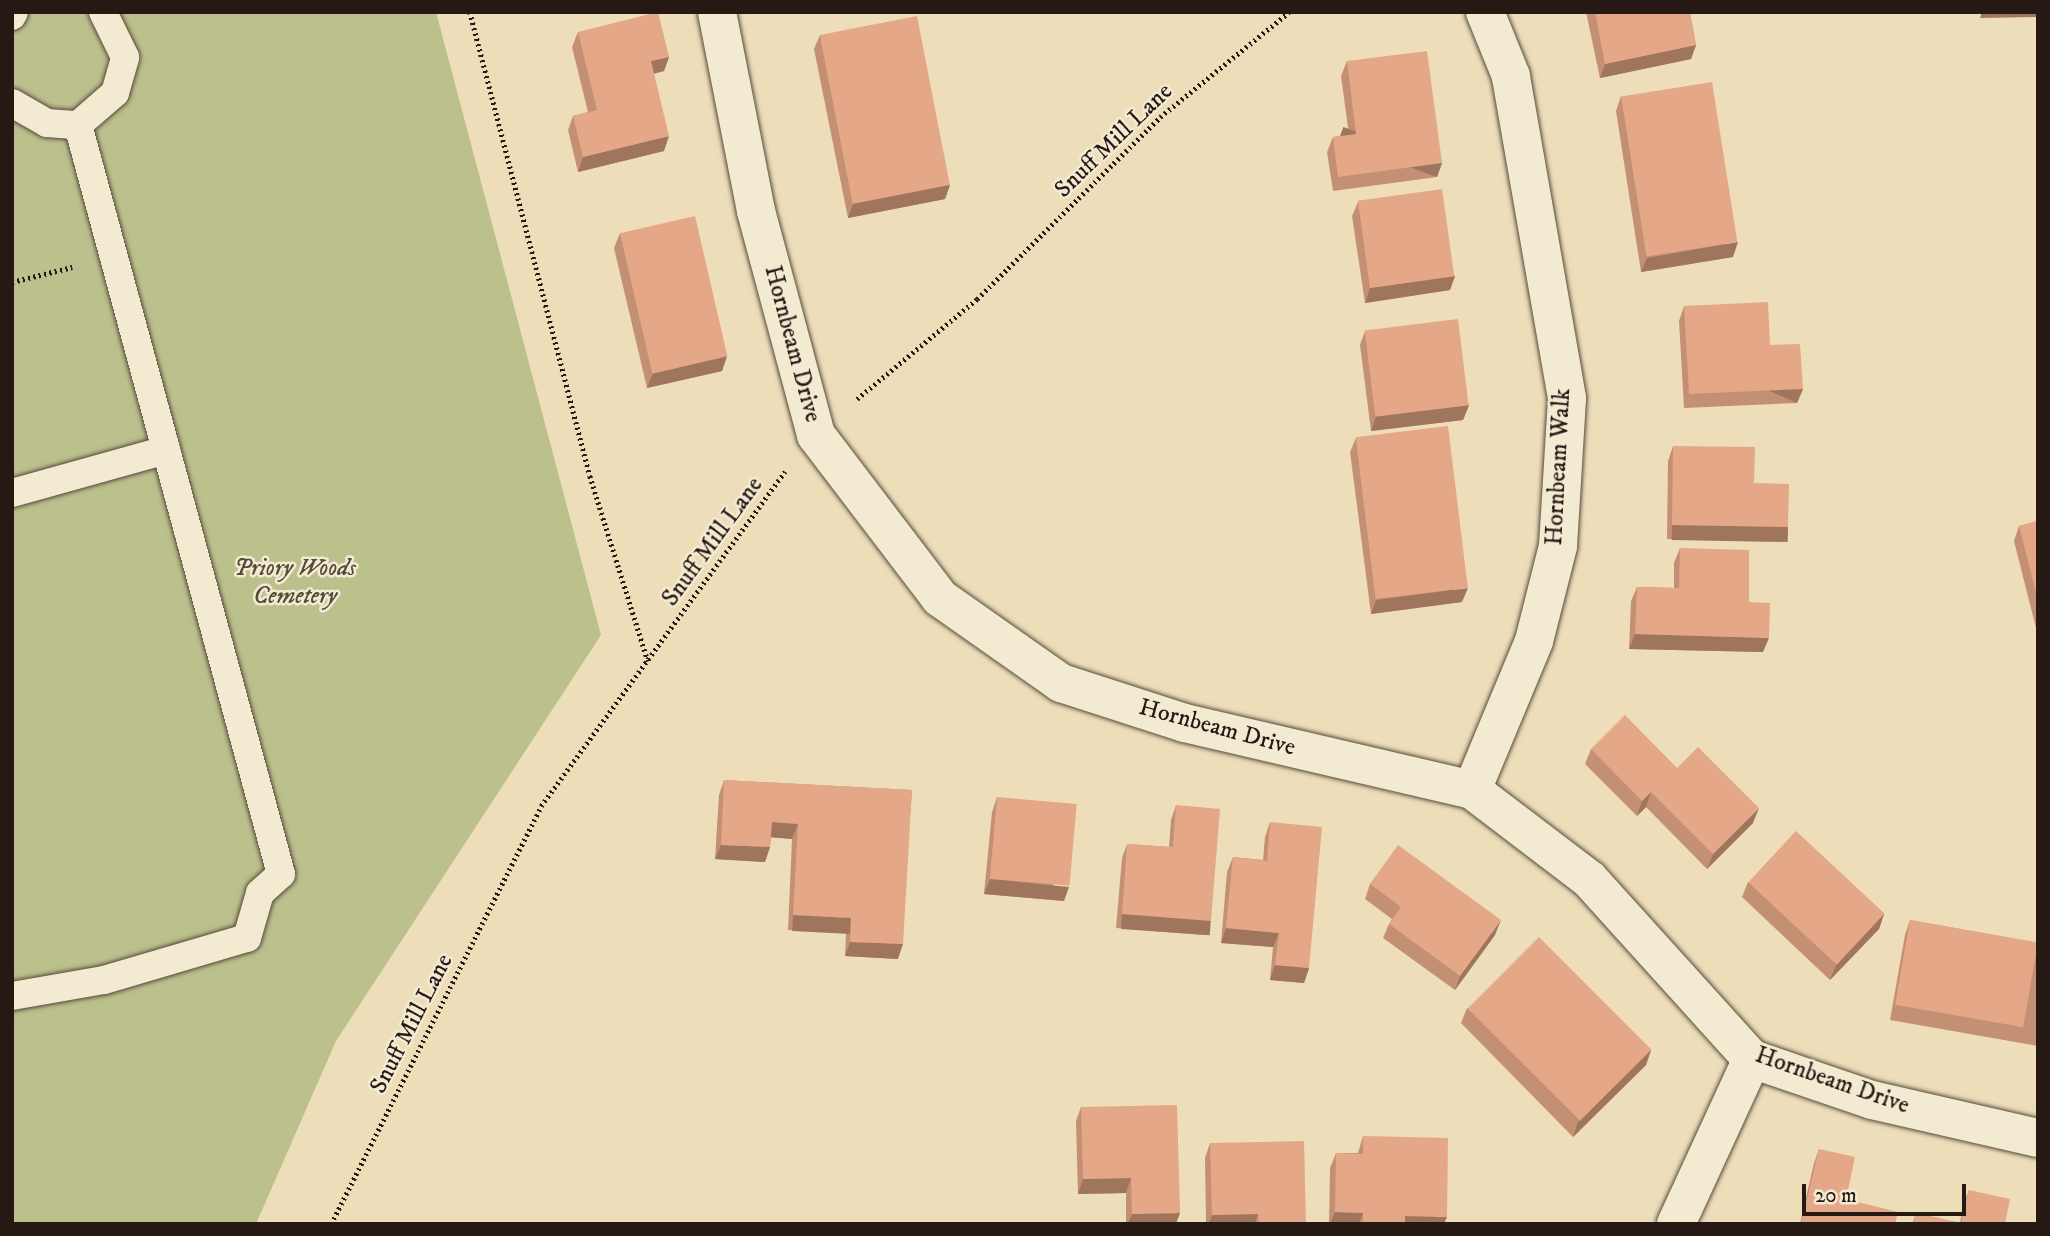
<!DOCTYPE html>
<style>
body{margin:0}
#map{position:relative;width:2050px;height:1236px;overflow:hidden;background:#eddeb9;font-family:"IM FELL DW Pica",serif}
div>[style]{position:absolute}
.green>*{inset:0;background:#bcc08d}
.path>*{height:4.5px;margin-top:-2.25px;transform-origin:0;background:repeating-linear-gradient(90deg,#261813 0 2px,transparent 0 5.5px)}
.roads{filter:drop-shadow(0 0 2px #584a3c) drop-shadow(0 0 2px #584a3c)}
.lane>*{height:28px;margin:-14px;padding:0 14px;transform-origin:14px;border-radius:14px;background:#f3ead2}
.street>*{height:38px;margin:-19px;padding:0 19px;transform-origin:19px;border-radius:19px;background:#f3ead2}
.wall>*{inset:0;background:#c49074}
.shaded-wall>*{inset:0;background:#a0755e;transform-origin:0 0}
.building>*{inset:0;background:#e4a787;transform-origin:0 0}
span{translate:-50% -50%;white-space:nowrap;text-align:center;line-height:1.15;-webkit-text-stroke:5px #f3ead2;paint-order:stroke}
.street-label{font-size:24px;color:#261813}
.park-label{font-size:24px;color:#534a38;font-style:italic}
.frame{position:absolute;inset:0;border:14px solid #261813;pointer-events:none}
.scale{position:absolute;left:1802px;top:1184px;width:164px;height:32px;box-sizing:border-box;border:4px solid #261813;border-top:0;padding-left:9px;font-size:21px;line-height:24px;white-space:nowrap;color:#261813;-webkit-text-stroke:5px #f3ead2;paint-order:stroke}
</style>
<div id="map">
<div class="green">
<i style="clip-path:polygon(12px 12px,436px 12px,601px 635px,336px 1041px,256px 1224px,12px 1224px)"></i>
</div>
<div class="path">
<i style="left:470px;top:12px;width:479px;rotate:75.5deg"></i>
<i style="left:590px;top:476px;width:194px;rotate:72.6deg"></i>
<i style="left:12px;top:282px;width:62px;rotate:-14deg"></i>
<i style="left:857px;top:399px;width:156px;rotate:-39.8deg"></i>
<i style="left:977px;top:299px;width:258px;rotate:-44.8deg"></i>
<i style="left:1160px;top:117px;width:166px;rotate:-39.1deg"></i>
<i style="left:331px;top:1224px;width:468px;rotate:-63.3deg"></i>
<i style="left:541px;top:806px;width:414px;rotate:-53.9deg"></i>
</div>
<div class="roads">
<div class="lane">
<i style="left:12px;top:16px;width:4px;rotate:-63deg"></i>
<i style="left:12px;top:103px;width:40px;rotate:29.7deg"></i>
<i style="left:47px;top:123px;width:31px;rotate:4deg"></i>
<i style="left:78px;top:125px;width:49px;rotate:-40.9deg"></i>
<i style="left:115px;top:93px;width:37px;rotate:-74deg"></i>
<i style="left:125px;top:57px;width:50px;rotate:-116.1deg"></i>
<i style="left:12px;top:493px;width:160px;rotate:-15.6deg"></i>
<i style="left:12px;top:996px;width:93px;rotate:-9.9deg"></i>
<i style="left:104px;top:980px;width:149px;rotate:-16.4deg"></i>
<i style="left:247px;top:938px;width:47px;rotate:-73.9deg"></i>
<i style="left:260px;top:893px;width:28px;rotate:-42deg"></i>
<i style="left:281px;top:874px;width:776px;rotate:-105.16deg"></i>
</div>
<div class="street">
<i style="left:717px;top:12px;width:203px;rotate:78.9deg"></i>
<i style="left:756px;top:211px;width:232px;rotate:75deg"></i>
<i style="left:816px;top:435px;width:205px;rotate:52.7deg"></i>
<i style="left:940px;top:598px;width:148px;rotate:35.1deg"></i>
<i style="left:1061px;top:683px;width:130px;rotate:17.9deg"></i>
<i style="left:1185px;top:723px;width:295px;rotate:13.1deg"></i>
<i style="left:1472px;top:790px;width:148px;rotate:37.3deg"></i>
<i style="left:1590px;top:880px;width:241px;rotate:47.9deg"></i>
<i style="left:1752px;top:1059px;width:127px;rotate:18.9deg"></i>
<i style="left:1872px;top:1100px;width:170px;rotate:12.9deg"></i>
<i style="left:1472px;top:790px;width:161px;rotate:-67.4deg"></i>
<i style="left:1534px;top:641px;width:98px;rotate:-75.8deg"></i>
<i style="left:1558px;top:546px;width:148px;rotate:-86.5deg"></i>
<i style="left:1567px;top:398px;width:327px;rotate:-99.9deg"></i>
<i style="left:1511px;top:76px;width:69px;rotate:-112.1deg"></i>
<i style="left:1676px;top:1224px;width:182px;rotate:-65.3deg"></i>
</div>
</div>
<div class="wall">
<i style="clip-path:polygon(1586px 12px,1690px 12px,1696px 45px,1691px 59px,1600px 78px)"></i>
<i style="clip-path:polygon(578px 32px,669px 57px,664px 71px,654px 74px,664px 151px,578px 172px,568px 130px,573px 116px,588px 112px,572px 47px)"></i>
<i style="clip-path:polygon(820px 35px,950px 185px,945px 199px,848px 218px,814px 49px)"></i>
<i style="clip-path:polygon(1347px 61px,1442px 163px,1437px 177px,1333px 191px,1327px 152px,1333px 137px,1349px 135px,1341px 76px)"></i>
<i style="clip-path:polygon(1621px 96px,1733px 257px,1641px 272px,1616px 111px)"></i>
<i style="clip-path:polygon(1358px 202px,1455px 276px,1450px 290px,1365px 303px,1352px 216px)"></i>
<i style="clip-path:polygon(620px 233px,727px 356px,722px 371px,647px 388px,614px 248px)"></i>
<i style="clip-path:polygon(1684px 306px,1803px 389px,1797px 403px,1684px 408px,1679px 321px)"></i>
<i style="clip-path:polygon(1365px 331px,1469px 405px,1463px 420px,1371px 431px,1360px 345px)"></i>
<i style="clip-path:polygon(1356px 438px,1462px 602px,1371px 614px,1350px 452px)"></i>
<i style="clip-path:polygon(1673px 446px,1754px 483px,1788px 527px,1783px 541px,1667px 539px,1668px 461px)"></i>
<i style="clip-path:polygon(2038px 521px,2038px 636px,2014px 541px,2019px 526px)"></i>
<i style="clip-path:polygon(1680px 548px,1749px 602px,1763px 652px,1629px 649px,1631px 601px,1637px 587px,1674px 588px,1674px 563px)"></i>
<i style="clip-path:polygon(1591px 749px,1677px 768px,1753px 823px,1707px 869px,1646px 807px,1637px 816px,1585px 764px)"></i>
<i style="clip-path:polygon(724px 780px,912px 790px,898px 959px,845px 956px,846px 933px,788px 930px,792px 839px,771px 837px,770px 847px,765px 862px,715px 859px,719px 795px)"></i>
<i style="clip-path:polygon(997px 797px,1064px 901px,984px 894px,992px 812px)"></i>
<i style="clip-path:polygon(1176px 805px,1211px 921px,1205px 935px,1116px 928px,1122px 858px,1127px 844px,1169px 847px,1171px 820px)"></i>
<i style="clip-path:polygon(1270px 822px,1309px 968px,1304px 983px,1270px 980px,1273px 947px,1221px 943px,1227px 872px,1233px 857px,1263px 860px,1265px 837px)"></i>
<i style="clip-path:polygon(1748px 882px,1884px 914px,1879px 929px,1830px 980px,1742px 897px)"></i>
<i style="clip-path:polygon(1370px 884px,1495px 935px,1455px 990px,1383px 938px,1389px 924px,1392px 919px,1365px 899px)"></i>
<i style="clip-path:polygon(1910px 920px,2038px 943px,2038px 1046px,1890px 1020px,1905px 935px)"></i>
<i style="clip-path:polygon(1467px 1008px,1651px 1050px,1646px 1065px,1573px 1137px,1461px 1023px)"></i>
<i style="clip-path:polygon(1081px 1107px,1176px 1224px,1126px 1224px,1126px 1193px,1078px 1194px,1076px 1121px)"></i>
<i style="clip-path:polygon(1363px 1136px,1444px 1224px,1329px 1224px,1330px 1168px,1336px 1153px,1358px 1153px)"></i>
<i style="clip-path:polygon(1210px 1143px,1306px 1224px,1206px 1224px,1205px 1158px)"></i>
<i style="clip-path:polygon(1819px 1149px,1846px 1199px,1895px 1224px,1800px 1224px,1814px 1163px)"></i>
<i style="clip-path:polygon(1969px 1190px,2005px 1224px,1912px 1224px,1916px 1213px,1960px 1223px,1963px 1205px)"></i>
</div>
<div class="shaded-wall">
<i style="clip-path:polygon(1982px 12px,2038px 12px,2038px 17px,1980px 18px)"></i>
<i style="clip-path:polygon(1696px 45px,1691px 59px,1600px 78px,1605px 64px)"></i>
<i style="clip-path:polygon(669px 57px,664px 71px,646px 75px,651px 61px)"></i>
<i style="clip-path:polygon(669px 136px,664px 151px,578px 172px,583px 157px)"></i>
<i style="left:1442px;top:163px;width:15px;height:105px;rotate:110deg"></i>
<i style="clip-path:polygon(950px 185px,945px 199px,848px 218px,853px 204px)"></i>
<i style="clip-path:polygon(1738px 242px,1733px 257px,1641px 272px,1647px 258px)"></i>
<i style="clip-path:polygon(1455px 276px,1450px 290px,1365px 303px,1370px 288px)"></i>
<i style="clip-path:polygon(727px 356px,722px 371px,647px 388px,653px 373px)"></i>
<i style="left:1803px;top:389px;width:15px;height:114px;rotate:113deg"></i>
<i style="clip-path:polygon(1469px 405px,1463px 420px,1371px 431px,1376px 416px)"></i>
<i style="left:1672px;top:525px;width:116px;height:15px;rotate:1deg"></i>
<i style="clip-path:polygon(1468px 588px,1462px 602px,1371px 614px,1376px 600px)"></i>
<i style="clip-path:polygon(1635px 634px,1769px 638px,1763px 652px,1629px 649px)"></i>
<i style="clip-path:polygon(1651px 792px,1646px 807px,1637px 816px,1642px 801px)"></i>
<i style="clip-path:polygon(1759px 808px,1753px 823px,1707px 869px,1713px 854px)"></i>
<i style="clip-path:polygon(772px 822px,798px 824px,792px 839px,767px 837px)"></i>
<i style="clip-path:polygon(721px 845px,770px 847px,765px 862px,715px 859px)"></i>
<i style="clip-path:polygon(990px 879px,1069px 887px,1064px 901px,984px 894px)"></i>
<i style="left:1122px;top:914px;width:89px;height:15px;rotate:4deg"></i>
<i style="clip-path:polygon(1884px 914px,1879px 929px,1830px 980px,1836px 965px)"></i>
<i style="left:793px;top:915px;width:58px;height:16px;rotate:3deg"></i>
<i style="clip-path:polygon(1501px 920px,1495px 935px,1455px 990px,1460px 976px)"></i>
<i style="clip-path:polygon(1226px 928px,1279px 933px,1273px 947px,1221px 943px)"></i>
<i style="clip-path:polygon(850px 942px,903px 944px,898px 959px,845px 956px)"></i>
<i style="clip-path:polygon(1275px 965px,1309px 968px,1304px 983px,1270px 980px)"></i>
<i style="clip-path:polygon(1651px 1050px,1646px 1065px,1573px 1137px,1578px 1122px)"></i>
<i style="clip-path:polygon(1131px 1178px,1126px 1193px,1078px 1194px,1083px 1179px)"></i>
<i style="clip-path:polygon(1335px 1212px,1363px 1213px,1359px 1224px,1330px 1224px)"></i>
<i style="clip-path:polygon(1180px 1213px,1176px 1224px,1128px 1224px,1132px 1214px)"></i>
<i style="clip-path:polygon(1258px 1214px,1255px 1224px,1209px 1224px,1212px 1215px)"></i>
<i style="clip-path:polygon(1405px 1216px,1447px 1217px,1444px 1224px,1403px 1224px)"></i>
</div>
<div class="building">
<i style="clip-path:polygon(658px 12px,669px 57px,651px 61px,669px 136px,583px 157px,573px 116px,597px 110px,578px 32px)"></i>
<i style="clip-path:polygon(1595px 12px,1690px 12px,1696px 45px,1605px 64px)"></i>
<i style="left:917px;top:16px;width:172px;height:99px;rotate:79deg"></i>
<i style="clip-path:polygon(1427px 51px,1442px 163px,1338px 177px,1333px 137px,1356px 134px,1347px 61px)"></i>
<i style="left:1712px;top:82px;width:162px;height:92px;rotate:81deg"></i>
<i style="left:1442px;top:189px;width:88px;height:85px;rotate:82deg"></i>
<i style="left:695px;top:216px;width:144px;height:77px;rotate:77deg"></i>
<i style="clip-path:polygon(1768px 302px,1770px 345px,1800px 344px,1803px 389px,1689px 394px,1684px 306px)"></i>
<i style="left:1458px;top:319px;width:87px;height:94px;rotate:83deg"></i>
<i style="left:1448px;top:426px;width:163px;height:93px;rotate:83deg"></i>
<i style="clip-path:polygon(1673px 446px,1755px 447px,1754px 483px,1789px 484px,1788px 527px,1672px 525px)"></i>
<i style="clip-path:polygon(2038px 521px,2038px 600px,2019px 526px)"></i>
<i style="clip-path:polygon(1680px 548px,1749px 550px,1749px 602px,1770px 603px,1769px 638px,1635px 634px,1637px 587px,1679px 588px)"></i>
<i style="clip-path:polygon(1625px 715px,1677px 768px,1698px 747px,1759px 808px,1713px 854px,1651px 792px,1642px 801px,1591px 749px)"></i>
<i style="clip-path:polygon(724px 780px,912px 790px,903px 944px,850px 942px,851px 918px,793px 915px,798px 824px,772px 822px,770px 847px,721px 845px)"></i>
<i style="left:997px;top:797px;width:80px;height:82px;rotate:5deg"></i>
<i style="clip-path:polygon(1176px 805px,1220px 809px,1211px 921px,1122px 914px,1127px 844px,1173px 847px)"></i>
<i style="clip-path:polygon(1270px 822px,1322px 827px,1309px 968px,1275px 965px,1279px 933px,1226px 928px,1233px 857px,1267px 861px)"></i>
<i style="left:1796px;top:831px;width:121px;height:70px;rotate:43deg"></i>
<i style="clip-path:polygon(1398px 845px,1501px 920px,1460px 976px,1389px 924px,1401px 907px,1370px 884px)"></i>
<i style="left:1910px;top:920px;width:130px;height:86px;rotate:10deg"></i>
<i style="left:1539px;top:937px;width:159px;height:101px;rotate:45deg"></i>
<i style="clip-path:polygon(1177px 1105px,1180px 1213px,1132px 1214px,1131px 1178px,1083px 1179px,1081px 1107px)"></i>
<i style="clip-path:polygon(1363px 1136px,1448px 1138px,1447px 1217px,1405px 1216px,1405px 1224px,1363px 1224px,1363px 1213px,1335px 1212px,1336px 1153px,1363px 1154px)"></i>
<i style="clip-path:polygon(1304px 1141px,1306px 1224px,1259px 1224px,1258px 1214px,1212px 1215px,1210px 1143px)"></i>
<i style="clip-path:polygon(1819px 1149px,1855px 1157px,1846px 1199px,1898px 1212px,1895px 1224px,1801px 1224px)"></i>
<i style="clip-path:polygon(1969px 1190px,2010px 1199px,2005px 1224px,1913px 1224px,1916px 1213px,1961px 1223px)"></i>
</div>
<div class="street-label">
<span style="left:1114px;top:141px;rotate:-44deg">Snuff Mill Lane</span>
<span style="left:792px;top:344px;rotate:75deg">Hornbeam Drive</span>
<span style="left:1559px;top:467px;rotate:-87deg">Hornbeam Walk</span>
<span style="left:713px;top:542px;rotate:-54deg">Snuff Mill Lane</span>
<span style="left:1217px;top:728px;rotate:15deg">Hornbeam Drive</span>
<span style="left:412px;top:1024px;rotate:-63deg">Snuff Mill Lane</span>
<span style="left:1832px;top:1081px;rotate:19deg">Hornbeam Drive</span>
</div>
<div class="park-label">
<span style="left:295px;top:583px">Priory Woods<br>Cemetery</span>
</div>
<div class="frame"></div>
<div class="scale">20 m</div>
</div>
